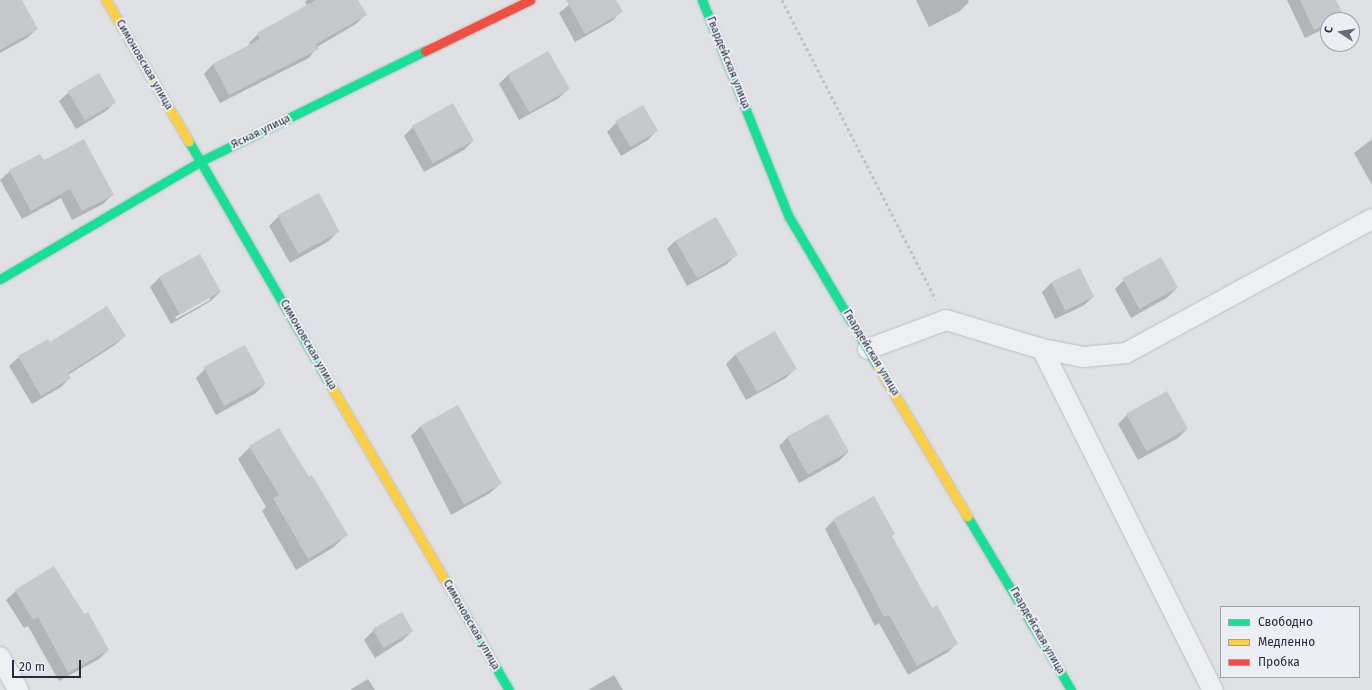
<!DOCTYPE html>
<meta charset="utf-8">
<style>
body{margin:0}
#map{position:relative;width:1372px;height:690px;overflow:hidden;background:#dfe1e4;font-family:"Fira Sans",sans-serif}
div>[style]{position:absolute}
.shadow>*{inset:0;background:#0003}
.building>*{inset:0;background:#c6c8cc;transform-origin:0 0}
.path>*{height:2.5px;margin-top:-1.25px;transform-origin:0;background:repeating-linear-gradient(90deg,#c1c2c8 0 3px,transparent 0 6px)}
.roads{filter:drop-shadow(0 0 1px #bcbec2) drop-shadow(0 0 1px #bcbec2)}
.street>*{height:20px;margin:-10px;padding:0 10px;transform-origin:10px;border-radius:10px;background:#eeeff2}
.fast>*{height:9px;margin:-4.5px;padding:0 4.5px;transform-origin:4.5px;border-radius:4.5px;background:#16e098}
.slow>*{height:9px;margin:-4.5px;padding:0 4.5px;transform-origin:4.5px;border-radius:4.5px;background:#ffcf43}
.jam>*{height:9px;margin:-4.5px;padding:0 4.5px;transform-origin:4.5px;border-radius:4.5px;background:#f24e42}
span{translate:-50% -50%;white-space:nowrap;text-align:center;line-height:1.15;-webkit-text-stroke:4px #ebeff5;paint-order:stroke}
.street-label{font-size:11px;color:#252c3f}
.legend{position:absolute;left:1220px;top:606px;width:140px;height:72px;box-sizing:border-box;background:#ebeff5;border:1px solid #9ca1ac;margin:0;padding:5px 7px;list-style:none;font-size:12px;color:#252c3f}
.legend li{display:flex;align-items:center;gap:8px;height:20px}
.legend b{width:20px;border:1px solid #9ca1ac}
.north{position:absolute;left:1320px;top:12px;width:40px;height:40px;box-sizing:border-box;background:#ebeff5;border:1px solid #9ca1ac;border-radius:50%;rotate:282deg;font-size:11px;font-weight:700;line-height:16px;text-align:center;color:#252c3f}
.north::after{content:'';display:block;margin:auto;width:14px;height:18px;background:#666b79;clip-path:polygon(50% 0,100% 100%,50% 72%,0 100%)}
.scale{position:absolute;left:12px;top:660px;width:69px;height:18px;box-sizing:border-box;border:2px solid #252c3f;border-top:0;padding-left:5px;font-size:12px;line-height:14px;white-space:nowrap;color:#252c3f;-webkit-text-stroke:3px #ebeff5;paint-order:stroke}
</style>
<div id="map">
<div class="shadow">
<i style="clip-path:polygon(2px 0,21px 0,37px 29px,27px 38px,0 53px,0 1px)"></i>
<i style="clip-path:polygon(307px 0,357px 0,365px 15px,356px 24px,317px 47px,309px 58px,220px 103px,204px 74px,213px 64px,250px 45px,249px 43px,258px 34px,307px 6px,305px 2px)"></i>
<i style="clip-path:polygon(575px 0,614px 0,621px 12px,612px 21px,575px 42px,559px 13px)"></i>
<i style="clip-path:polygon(916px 0,968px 0,969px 2px,960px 11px,929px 27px)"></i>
<i style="clip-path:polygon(1287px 0,1334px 0,1343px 15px,1338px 20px,1328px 20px,1328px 27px,1305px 38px)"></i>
<i style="clip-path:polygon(99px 75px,115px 102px,106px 111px,76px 129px,59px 101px,69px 92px)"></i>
<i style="clip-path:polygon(508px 75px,568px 89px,559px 98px,519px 120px,499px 84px)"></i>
<i style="clip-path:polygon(643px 107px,657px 130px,648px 140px,621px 156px,607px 132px,616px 123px)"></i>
<i style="clip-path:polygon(413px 127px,473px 141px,464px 150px,424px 172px,404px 136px)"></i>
<i style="clip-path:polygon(1372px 139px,1372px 185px,1354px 153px)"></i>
<i style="clip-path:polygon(40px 155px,43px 162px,112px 195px,103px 204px,72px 220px,61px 198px,22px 219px,0 180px,10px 171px)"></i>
<i style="clip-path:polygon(318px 195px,338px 231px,329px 241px,290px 263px,269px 226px,278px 217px)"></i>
<i style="clip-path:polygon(676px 240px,736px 255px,727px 264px,687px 286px,667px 249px)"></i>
<i style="clip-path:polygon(evenodd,199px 256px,220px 292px,211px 301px,171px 324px,150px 287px,159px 278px,199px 256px,210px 297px,210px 300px,176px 319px,175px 317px,210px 297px)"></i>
<i style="clip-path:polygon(1124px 280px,1177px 288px,1168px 297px,1131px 318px,1115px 289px)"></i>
<i style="clip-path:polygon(1051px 283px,1093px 297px,1083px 306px,1055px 319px,1042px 292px)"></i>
<i style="clip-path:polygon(125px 336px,115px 345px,68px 375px,70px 378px,61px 387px,32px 404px,9px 366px,19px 357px,48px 340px,50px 344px)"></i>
<i style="clip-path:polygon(735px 355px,795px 369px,786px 378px,746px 400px,726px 364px)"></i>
<i style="clip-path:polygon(205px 369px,265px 384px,256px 393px,216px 415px,196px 378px)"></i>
<i style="clip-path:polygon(457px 406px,500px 484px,490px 493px,451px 515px,411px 436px,420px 427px)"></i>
<i style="clip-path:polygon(1127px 415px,1187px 429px,1178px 438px,1138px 460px,1118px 424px)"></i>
<i style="clip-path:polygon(279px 430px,346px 535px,334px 547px,296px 570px,262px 511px,266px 507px,238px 459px,250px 447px)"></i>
<i style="clip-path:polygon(788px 437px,848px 452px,839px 461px,799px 483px,779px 446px)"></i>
<i style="clip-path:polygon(834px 520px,891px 536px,932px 609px,957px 643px,948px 652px,908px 675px,879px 623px,875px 626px,825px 529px)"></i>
<i style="clip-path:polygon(53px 567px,108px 650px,99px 659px,59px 681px,28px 626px,24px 628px,6px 600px,16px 591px)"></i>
<i style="clip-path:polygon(401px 614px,412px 631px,403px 640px,375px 658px,364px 640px,373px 631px)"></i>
<i style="clip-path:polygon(614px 675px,623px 690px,588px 690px)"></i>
<i style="clip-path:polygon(368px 679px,375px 690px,350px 690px)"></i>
</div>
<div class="building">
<i style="clip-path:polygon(0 0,22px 0,38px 29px,0 50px)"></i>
<i style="clip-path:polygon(316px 0,358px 0,367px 15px,316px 44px,319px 49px,229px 95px,213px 64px,260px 39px,257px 33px)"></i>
<i style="clip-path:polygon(566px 0,616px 0,623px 12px,585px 34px)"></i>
<i style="clip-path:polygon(1300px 0,1336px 0,1344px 16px,1328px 20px,1328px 23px,1314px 30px)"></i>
<i style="left:548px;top:51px;width:44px;height:47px;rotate:60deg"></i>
<i style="left:99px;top:73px;width:34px;height:36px;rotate:60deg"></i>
<i style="left:453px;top:103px;width:43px;height:47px;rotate:61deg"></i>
<i style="left:643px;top:105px;width:30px;height:32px;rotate:60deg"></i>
<i style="clip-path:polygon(84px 139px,114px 195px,82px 211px,70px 189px,31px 211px,9px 170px,40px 154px,44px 160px)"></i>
<i style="left:319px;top:193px;width:44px;height:47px;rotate:62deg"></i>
<i style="left:716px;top:217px;width:44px;height:47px;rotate:60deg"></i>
<i style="left:200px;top:254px;width:43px;height:47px;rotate:61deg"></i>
<i style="left:1161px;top:257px;width:35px;height:44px;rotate:61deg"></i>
<i style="left:1080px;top:268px;width:32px;height:32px;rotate:64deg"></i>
<i style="clip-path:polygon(107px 306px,126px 336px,68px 373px,71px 378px,41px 396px,18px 356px,48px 339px,50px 342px)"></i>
<i style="left:775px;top:331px;width:44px;height:46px;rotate:60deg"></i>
<i style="left:245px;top:345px;width:44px;height:47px;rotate:62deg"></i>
<i style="left:1167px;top:391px;width:43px;height:47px;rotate:61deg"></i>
<i style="left:458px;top:405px;width:90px;height:43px;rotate:61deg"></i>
<i style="left:828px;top:414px;width:43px;height:47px;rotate:61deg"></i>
<i style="clip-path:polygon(279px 428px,309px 477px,312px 475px,348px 535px,308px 559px,273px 498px,279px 495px,249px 446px)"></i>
<i style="clip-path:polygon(874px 496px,895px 534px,892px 536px,932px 608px,937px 605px,958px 644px,917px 666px,889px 615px,884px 617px,833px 519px)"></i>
<i style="clip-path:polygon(54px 566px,84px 614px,88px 612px,109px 650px,68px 673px,38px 617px,33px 620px,15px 590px)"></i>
<i style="left:402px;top:612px;width:22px;height:34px;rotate:60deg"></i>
</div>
<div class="path">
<i style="left:782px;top:0;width:337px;rotate:62.8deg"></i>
</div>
<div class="roads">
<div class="street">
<i style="left:868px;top:349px;width:83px;rotate:-20.4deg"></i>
<i style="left:946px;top:320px;width:100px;rotate:16.8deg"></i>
<i style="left:1042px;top:349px;width:43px;rotate:10.8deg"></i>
<i style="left:1084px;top:357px;width:42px;rotate:-5.4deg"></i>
<i style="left:1126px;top:353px;width:280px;rotate:-28.6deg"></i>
<i style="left:1042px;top:349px;width:381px;rotate:63.4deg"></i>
<i style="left:0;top:657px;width:38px;rotate:61deg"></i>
</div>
<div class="fast">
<i style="left:702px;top:0;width:234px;rotate:68.2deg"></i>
<i style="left:789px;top:217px;width:174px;rotate:59.3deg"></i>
<i style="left:189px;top:142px;width:282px;rotate:59.8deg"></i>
<i style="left:0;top:279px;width:233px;rotate:-30.4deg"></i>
<i style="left:201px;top:161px;width:250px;rotate:-26.2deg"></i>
<i style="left:967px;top:516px;width:203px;rotate:59.1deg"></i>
<i style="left:456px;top:599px;width:105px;rotate:59.8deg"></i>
</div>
<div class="slow">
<i style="left:106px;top:0;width:164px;rotate:59.7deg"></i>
<i style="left:878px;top:367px;width:174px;rotate:59.1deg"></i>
<i style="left:331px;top:386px;width:247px;rotate:59.6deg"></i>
</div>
<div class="jam">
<i style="left:425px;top:51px;width:117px;rotate:-25.9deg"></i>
</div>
</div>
<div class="street-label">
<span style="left:728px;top:63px;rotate:68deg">Гвардейская улица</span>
<span style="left:144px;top:65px;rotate:60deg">Симоновская улица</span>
<span style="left:261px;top:132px;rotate:-26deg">Ясная улица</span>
<span style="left:308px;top:345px;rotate:60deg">Симоновская улица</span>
<span style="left:871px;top:353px;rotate:59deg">Гвардейская улица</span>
<span style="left:471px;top:625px;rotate:60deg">Симоновская улица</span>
<span style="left:1037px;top:631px;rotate:60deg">Гвардейская улица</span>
</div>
<ul class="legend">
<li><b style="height:5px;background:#16e098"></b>Свободно</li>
<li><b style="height:5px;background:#ffcf43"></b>Медленно</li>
<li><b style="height:5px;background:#f24e42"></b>Пробка</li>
</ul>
<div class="north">С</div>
<div class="scale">20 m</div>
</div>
